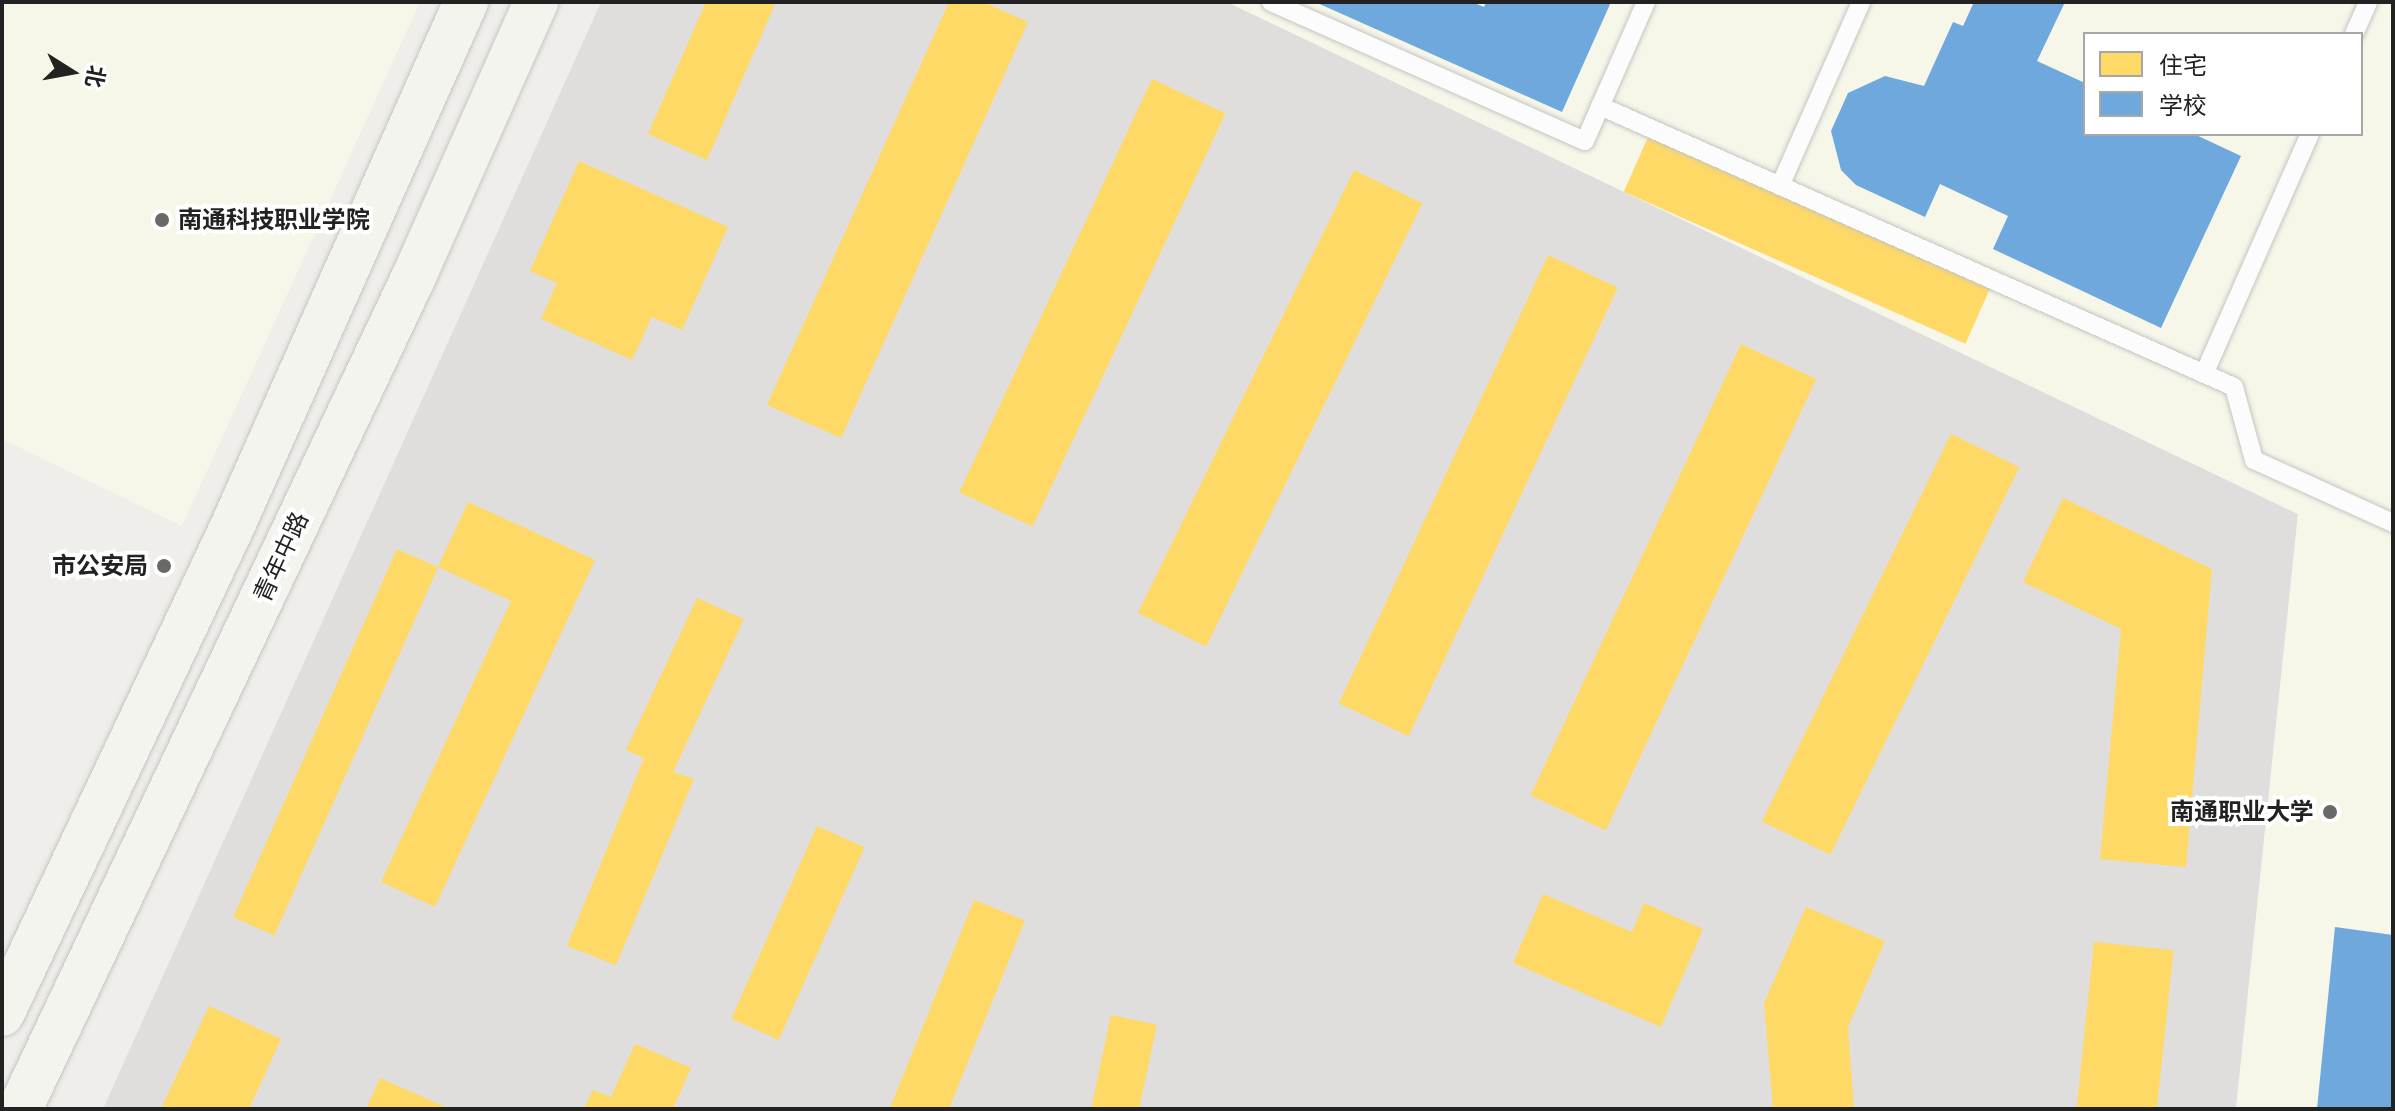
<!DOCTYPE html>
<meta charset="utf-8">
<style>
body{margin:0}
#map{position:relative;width:2395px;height:1111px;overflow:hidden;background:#f0eeeb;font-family:"Titillium Web","Noto Sans SC",sans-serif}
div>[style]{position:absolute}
.residential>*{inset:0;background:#dfdedc}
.education>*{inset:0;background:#f6f6e9}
.homes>*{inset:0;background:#ffd966;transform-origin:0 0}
.schools>*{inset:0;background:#6fa8dc}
.roads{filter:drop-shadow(0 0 2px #c6c5c3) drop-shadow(0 0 2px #c6c5c3)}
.service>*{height:18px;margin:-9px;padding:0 9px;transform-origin:9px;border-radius:9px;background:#fdfcfc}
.secondary>*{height:44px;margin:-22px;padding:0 22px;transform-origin:22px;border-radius:22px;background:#f3f4ee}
.dots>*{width:22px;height:22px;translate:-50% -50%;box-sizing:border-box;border:4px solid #fff;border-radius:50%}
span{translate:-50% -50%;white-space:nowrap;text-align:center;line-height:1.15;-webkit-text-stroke:8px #fff;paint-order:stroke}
.poi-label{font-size:24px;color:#222;font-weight:700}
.left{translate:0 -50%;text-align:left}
.right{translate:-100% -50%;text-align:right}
.street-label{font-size:24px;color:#222}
.frame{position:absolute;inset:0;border:4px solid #222;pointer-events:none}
.legend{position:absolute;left:2083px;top:32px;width:280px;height:104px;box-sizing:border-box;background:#fff;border:2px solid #a7a7a7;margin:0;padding:10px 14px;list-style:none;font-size:24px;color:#222}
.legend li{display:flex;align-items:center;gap:16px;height:40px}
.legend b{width:40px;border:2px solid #a7a7a7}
.north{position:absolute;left:32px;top:32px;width:80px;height:80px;-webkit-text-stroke:6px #fff;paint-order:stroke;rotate:101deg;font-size:22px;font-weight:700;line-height:32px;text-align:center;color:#222}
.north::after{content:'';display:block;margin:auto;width:28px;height:36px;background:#222;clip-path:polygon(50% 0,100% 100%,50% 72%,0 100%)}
</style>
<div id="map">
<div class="residential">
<i style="clip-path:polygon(601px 2px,1227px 2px,2298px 514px,2236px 1109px,103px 1109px)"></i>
</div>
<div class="education">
<i style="clip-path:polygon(2px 2px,420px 2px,182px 526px,2px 439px)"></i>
<i style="clip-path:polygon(evenodd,1227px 2px,2393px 2px,2393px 1109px,2236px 1109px,2298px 514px,1227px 2px,2085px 34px,2361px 34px,2361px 134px,2085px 134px,2085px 34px)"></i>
</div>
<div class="homes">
<i style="clip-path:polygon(706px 2px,776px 2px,707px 160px,648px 134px)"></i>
<i style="clip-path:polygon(949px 2px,983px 2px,1028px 22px,841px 438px,767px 405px)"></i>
<i style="left:1152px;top:79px;width:81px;height:456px;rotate:25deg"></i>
<i style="left:1649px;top:135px;width:374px;height:62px;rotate:24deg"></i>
<i style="clip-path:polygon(579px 161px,728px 227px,682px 330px,652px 317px,632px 360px,541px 319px,557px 283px,530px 271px)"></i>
<i style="left:1354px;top:170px;width:76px;height:493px;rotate:26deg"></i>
<i style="left:1548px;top:255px;width:77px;height:495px;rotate:25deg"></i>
<i style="left:1741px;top:344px;width:83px;height:498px;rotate:25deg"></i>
<i style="left:1951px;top:434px;width:76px;height:431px;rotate:26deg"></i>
<i style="clip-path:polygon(2063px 498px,2212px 569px,2186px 867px,2100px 859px,2121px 629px,2023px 582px)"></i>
<i style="clip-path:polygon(468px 502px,595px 560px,435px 907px,381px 882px,511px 601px,438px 567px)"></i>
<i style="left:397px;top:549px;width:45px;height:403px;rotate:24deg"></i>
<i style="clip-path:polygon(697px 598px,744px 619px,673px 772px,694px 779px,616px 965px,567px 946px,644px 758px,626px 750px)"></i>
<i style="left:817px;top:826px;width:52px;height:211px;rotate:24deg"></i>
<i style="clip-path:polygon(1543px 894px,1632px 932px,1644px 903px,1703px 929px,1661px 1027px,1513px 963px)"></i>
<i style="left:974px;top:900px;width:55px;height:225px;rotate:22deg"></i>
<i style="clip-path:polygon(1806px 907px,1885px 941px,1848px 1027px,1854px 1109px,1773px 1109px,1764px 1003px)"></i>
<i style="left:2094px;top:942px;width:80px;height:168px;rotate:6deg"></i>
<i style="clip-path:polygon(209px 1006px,281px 1039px,249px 1109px,161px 1109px)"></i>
<i style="left:1111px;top:1015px;width:47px;height:96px;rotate:12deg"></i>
<i style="clip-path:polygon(635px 1044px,691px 1068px,673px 1109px,584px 1109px,593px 1090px,611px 1097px)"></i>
<i style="clip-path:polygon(380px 1078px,450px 1109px,366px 1109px)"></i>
</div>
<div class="schools">
<i style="clip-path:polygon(1315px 2px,1472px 2px,1484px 7px,1486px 2px,1611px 2px,1562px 112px)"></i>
<i style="clip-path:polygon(1974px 2px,2065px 2px,2037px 61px,2085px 83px,2085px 134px,2194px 134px,2241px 156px,2161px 328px,1993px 249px,2008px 216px,1940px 184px,1925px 217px,1856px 185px,1841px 170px,1831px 131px,1848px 93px,1885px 76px,1924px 86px,1953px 22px,1963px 26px)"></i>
<i style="clip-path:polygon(2335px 927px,2393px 935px,2393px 1109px,2317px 1109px)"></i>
</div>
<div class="roads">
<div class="service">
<i style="left:1271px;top:2px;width:343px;rotate:23.9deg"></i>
<i style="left:1585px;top:141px;width:152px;rotate:-66.3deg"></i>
<i style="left:2354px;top:34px;width:35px;rotate:-66deg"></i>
<i style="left:1600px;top:106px;width:693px;rotate:23.9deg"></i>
<i style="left:2234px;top:387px;width:76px;rotate:74.7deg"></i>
<i style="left:2254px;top:460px;width:153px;rotate:24.4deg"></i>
<i style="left:1780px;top:186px;width:201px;rotate:-66.2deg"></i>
<i style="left:2204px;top:374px;width:262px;rotate:-66.2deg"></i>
</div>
<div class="secondary">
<i style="left:2px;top:1014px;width:541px;rotate:-64.71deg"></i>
<i style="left:233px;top:525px;width:573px;rotate:-65.99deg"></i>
<i style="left:20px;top:1109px;width:924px;rotate:-64.68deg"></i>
<i style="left:415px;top:274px;width:298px;rotate:-66deg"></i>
</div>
</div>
<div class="dots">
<i style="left:162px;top:220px;background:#6a6968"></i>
<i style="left:164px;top:566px;background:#6a6968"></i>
<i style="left:2330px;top:812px;background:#6a6968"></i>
</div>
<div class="poi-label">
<span class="left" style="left:178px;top:220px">南通科技职业学院</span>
<span class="right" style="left:148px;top:566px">市公安局</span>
<span class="right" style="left:2314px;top:812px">南通职业大学</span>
</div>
<div class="street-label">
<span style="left:281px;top:557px;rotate:-65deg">青年中路</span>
</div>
<div class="frame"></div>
<ul class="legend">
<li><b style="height:22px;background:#ffd966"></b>住宅</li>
<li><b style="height:22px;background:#6fa8dc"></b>学校</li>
</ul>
<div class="north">北</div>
</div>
